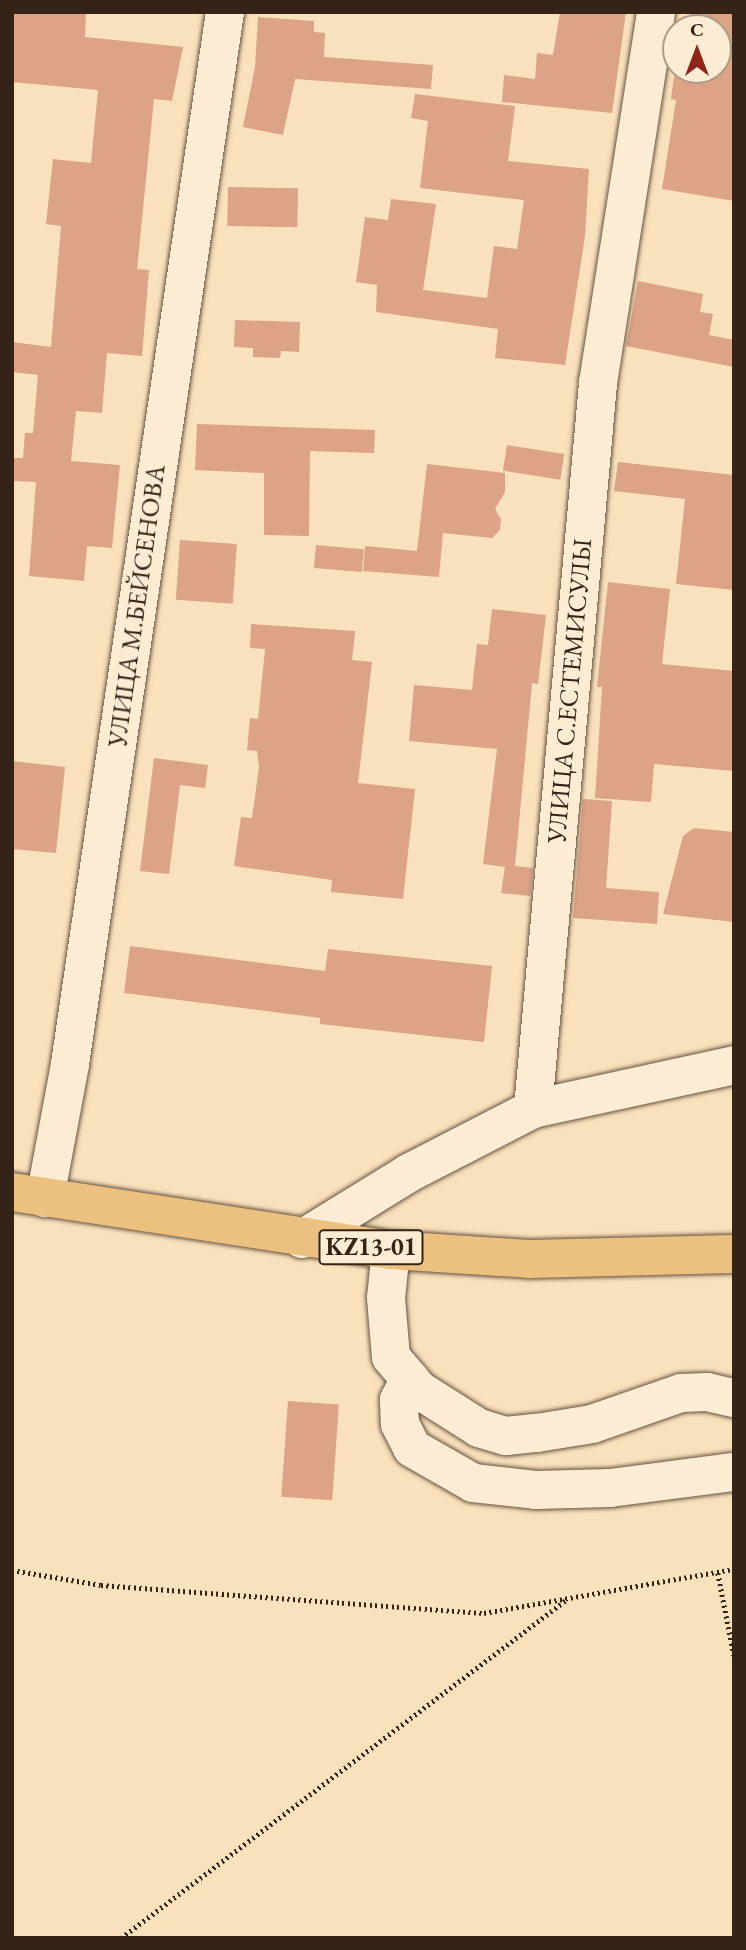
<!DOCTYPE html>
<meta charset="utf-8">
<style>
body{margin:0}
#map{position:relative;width:746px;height:1950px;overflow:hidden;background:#f9e1bb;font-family:"EB Garamond",serif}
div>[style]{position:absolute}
.building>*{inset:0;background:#dca386;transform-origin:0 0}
.path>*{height:4.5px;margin-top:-2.25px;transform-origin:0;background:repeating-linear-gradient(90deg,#352318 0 2px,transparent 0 5.5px)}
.roads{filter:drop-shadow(0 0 2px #665241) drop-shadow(0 0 2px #665241)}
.minor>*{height:38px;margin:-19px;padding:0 19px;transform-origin:19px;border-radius:19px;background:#fbecd3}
.highway>*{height:38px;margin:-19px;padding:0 19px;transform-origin:19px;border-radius:19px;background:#ecc07e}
span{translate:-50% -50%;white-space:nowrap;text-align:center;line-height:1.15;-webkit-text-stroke:7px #fbecd3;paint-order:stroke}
.shield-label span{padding:2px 5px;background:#fbecd3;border:2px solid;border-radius:5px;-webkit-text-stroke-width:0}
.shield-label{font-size:24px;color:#352318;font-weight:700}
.street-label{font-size:26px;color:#352318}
.frame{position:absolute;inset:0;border:14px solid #352318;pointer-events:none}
.north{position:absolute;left:662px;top:14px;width:70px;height:70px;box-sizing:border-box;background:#fbecd3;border:2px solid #ac9c88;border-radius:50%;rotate:0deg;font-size:19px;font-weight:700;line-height:28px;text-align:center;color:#352318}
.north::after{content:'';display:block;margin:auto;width:24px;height:32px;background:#8f2418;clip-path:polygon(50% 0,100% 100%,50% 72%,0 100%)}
</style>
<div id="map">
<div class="building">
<i style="clip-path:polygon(12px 12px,86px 12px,85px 37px,183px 47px,172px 101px,154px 99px,137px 269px,149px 270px,142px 356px,107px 353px,102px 413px,76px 411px,71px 461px,120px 465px,112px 548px,87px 546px,84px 581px,29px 576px,36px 482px,12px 481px,12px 458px,23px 458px,25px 433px,33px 433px,38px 375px,12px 372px,12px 342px,51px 347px,61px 226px,46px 224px,53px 159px,91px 163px,98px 90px,12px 82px)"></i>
<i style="clip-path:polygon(560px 12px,626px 12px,612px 113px,502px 102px,504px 75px,535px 79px,537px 53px,553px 55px)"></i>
<i style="clip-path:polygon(690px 12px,734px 12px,734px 201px,662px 189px,676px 100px,671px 99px,674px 76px,681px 77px,682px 70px,718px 70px,718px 28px,688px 28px)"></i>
<i style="clip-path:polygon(258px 17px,314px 21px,314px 32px,325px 33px,324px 57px,433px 65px,431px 89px,295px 79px,283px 135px,243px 127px,255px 67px)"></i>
<i style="clip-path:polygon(415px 94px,515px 106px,508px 161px,589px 169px,585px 236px,565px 365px,495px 358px,498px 329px,376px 312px,377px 285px,356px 282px,365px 217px,388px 220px,391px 199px,436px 204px,423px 290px,487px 298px,494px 246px,517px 249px,524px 200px,420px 188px,428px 121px,411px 118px)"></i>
<i style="left:228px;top:187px;width:70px;height:39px;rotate:1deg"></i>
<i style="clip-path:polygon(638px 281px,703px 294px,700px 312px,713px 314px,709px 335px,734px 340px,734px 367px,626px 346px)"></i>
<i style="clip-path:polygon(235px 320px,300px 322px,299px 352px,281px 351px,280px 358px,253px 357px,253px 348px,234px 347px)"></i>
<i style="clip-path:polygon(197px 424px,375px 430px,374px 453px,310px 451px,309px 536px,264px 535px,264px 473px,195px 470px)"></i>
<i style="left:507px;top:445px;width:58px;height:26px;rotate:9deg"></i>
<i style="clip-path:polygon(618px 462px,734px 475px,734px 590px,676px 584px,685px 499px,614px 491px)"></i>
<i style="clip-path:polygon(427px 464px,505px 473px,505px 492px,495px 509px,501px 519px,500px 530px,492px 538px,443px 533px,439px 577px,363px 571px,365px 546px,417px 551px)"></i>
<i style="left:180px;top:540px;width:57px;height:60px;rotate:4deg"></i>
<i style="left:316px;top:545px;width:48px;height:23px;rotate:5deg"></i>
<i style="clip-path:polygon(608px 582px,670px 589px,662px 664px,734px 671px,734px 771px,654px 764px,651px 802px,595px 798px,602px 687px,597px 687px)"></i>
<i style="clip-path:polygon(492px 609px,546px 615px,538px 684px,532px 683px,515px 866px,533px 868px,530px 896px,501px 893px,505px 867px,483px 864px,497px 749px,409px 741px,414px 685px,472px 690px,477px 644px,488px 645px)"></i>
<i style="clip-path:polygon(251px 624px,355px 631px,352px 660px,372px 662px,358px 783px,415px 789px,403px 899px,331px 892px,332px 880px,234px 866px,241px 817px,252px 818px,259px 767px,257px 751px,247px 750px,250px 718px,258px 719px,265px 649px,250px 648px)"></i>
<i style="clip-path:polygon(154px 758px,208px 765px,205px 788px,180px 785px,169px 874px,140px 871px)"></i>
<i style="clip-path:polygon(12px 761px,65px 767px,56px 853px,12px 849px)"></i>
<i style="clip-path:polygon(583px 799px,612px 801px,606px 888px,659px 892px,657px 924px,573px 918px)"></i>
<i style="clip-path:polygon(694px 828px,734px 832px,734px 922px,663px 914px,683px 836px)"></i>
<i style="clip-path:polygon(130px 946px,325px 971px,328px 949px,492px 966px,484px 1042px,320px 1024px,320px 1018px,124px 993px)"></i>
<i style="left:288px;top:1401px;width:51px;height:96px;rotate:4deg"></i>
</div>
<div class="path">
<i style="left:12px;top:1570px;width:90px;rotate:9.6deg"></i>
<i style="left:101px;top:1585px;width:384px;rotate:4.2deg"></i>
<i style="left:484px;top:1613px;width:254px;rotate:-10deg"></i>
<i style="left:718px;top:1573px;width:84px;rotate:79deg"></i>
<i style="left:121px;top:1938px;width:559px;rotate:-37.22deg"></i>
</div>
<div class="roads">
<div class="minor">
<i style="left:533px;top:1109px;width:729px;rotate:-84.88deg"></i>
<i style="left:598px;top:383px;width:376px;rotate:-81.1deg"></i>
<i style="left:45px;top:1198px;width:136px;rotate:-79.4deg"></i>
<i style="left:70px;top:1064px;width:1063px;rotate:-81.62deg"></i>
<i style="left:302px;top:1239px;width:126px;rotate:-31.7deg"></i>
<i style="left:409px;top:1173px;width:140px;rotate:-27.3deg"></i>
<i style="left:533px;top:1109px;width:206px;rotate:-12.3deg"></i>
<i style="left:391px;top:1250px;width:48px;rotate:95.9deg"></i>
<i style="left:386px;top:1298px;width:59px;rotate:85.2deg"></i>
<i style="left:391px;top:1357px;width:43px;rotate:49.7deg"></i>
<i style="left:419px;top:1390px;width:71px;rotate:32.3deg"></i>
<i style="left:479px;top:1428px;width:28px;rotate:17deg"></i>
<i style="left:506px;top:1436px;width:31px;rotate:-6deg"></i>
<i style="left:537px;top:1433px;width:56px;rotate:-9.3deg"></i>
<i style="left:592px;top:1424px;width:94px;rotate:-19.2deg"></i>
<i style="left:681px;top:1393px;width:26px;rotate:-2deg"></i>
<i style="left:707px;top:1392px;width:28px;rotate:13deg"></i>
<i style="left:410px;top:1379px;width:24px;rotate:118deg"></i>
<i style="left:399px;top:1400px;width:24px;rotate:88deg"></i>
<i style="left:400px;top:1424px;width:27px;rotate:63deg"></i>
<i style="left:412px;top:1448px;width:70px;rotate:29.8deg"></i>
<i style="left:473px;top:1483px;width:63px;rotate:6.3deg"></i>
<i style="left:536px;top:1490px;width:74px;rotate:-1.5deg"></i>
<i style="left:610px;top:1488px;width:125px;rotate:-7.4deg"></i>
</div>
<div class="highway">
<i style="left:12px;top:1192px;width:383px;rotate:8.7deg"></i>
<i style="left:391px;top:1250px;width:138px;rotate:3.7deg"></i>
<i style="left:529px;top:1259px;width:205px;rotate:-1.4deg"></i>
</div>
</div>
<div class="shield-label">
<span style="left:371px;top:1247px">KZ13-01</span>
</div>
<div class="street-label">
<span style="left:137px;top:606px;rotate:-82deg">УЛИЦА М.БЕЙСЕНОВА</span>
<span style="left:570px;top:691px;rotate:-85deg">УЛИЦА С.ЕСТЕМИСУЛЫ</span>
</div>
<div class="frame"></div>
<div class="north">С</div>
</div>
